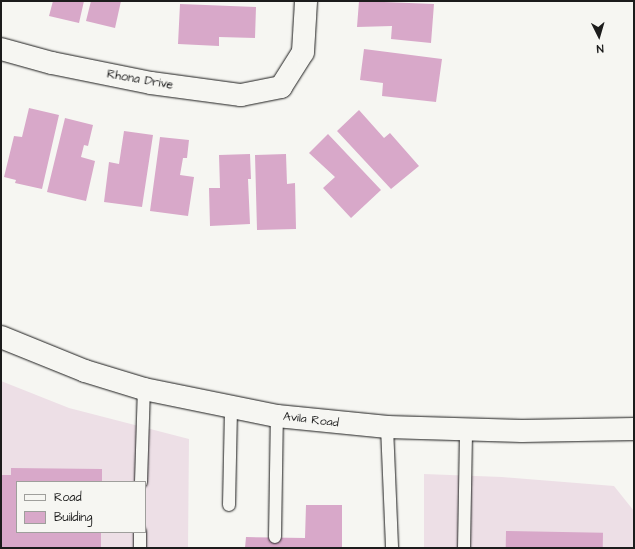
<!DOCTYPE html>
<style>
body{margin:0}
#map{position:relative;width:635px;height:549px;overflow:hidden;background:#f6f6f2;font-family:"Architects Daughter",sans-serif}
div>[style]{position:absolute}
.built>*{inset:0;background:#eddfe6}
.building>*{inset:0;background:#d8a8c9;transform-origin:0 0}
.roads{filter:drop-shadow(0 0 1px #1c1c1c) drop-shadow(0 0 1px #1c1c1c)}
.service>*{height:12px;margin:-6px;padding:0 6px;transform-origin:6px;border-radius:6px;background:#f6f6f2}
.minor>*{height:22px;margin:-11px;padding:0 11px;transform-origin:11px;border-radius:11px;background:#f6f6f2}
.secondary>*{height:22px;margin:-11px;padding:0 11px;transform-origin:11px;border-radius:11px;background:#f6f6f2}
span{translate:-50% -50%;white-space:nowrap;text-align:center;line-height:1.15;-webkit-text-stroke:3.5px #f6f6f2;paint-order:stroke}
.street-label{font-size:12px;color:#1c1c1c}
.frame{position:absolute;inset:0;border:2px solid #1c1c1c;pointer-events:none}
.legend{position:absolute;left:16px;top:481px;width:130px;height:52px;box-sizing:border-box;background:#f6f6f2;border:1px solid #9f9f9c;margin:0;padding:5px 7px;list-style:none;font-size:12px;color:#1c1c1c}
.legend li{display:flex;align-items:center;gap:8px;height:20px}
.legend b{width:20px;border:1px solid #9f9f9c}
.north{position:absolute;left:579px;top:16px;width:40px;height:40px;-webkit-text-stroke:3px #f6f6f2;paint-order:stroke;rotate:175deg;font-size:11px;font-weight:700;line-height:16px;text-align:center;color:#1c1c1c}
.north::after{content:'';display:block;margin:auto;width:14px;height:18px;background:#1c1c1c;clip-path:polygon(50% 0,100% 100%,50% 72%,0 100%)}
</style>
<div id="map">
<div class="built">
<i style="clip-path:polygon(evenodd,1px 381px,69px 408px,189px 439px,188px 548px,1px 548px,1px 381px,17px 482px,145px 482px,145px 532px,17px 532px,17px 482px)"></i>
<i style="clip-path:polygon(424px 474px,502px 477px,614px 486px,634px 511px,634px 548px,424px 548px)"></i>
</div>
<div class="building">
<i style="clip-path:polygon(53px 1px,84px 1px,79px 23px,49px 16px)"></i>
<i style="clip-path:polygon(91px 1px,121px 1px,115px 28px,86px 21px)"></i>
<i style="clip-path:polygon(359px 1px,434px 4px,431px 43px,391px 39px,392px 26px,357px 27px)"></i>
<i style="clip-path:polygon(180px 4px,256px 7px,255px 38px,219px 37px,219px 46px,178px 44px)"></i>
<i style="clip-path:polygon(364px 49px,442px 59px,436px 102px,382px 96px,383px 83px,360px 80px)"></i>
<i style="clip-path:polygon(29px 108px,59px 115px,42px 189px,15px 183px,16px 180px,4px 177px,14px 136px,22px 137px)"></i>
<i style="clip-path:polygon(359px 110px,384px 138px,390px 133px,419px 166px,391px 189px,337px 131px)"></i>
<i style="clip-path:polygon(65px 118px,93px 125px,88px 146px,84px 145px,81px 157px,95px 161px,86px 201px,47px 192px)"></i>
<i style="clip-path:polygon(124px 131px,153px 135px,142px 207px,104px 202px,109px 162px,119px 164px)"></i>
<i style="clip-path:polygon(328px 134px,381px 190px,351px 218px,323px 188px,335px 177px,309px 153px)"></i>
<i style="clip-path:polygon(160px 137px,189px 140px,187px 158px,183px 158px,180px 175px,194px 177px,188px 216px,150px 211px)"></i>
<i style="clip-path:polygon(250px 154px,251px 179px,248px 179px,250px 224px,210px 226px,209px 188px,220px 188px,219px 155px)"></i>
<i style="clip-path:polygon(286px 154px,287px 184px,295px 183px,296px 229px,257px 230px,255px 155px)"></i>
<i style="clip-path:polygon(11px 468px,102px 469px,102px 482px,17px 482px,17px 532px,101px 532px,101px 548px,1px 548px,1px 475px,11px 475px)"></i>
<i style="clip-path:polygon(306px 505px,342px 505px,342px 548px,245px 548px,246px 537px,305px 538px)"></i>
<i style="left:506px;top:531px;width:97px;height:17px;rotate:1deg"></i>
</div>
<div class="roads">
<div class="service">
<i style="left:387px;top:427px;width:121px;rotate:87.6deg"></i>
<i style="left:141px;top:482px;width:93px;rotate:-88.2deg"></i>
<i style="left:229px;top:505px;width:96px;rotate:-88.8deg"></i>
<i style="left:275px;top:537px;width:121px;rotate:-89.1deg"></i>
<i style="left:140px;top:548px;width:16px;rotate:-90deg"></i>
<i style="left:464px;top:548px;width:118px;rotate:-89deg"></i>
</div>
<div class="minor">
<i style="left:1px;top:49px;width:53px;rotate:15.4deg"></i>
<i style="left:52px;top:63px;width:101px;rotate:11.4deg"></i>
<i style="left:151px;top:83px;width:91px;rotate:7.6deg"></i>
<i style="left:241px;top:95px;width:41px;rotate:-11.3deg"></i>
<i style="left:281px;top:87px;width:41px;rotate:-57.8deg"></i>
<i style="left:303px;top:52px;width:51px;rotate:-86.6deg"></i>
</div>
<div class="secondary">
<i style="left:1px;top:337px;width:91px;rotate:22deg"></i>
<i style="left:85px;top:371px;width:62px;rotate:17deg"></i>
<i style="left:144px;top:389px;width:136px;rotate:11.5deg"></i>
<i style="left:277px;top:416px;width:111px;rotate:5.7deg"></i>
<i style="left:387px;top:427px;width:135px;rotate:1.7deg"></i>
<i style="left:522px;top:431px;width:112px;rotate:-1deg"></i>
</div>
</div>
<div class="street-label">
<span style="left:140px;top:80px;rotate:10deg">Rhona Drive</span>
<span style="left:311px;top:420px;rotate:7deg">Avila Road</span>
</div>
<div class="frame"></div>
<ul class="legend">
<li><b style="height:5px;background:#f6f6f2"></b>Road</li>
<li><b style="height:11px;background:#d8a8c9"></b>Building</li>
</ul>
<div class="north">N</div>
</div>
